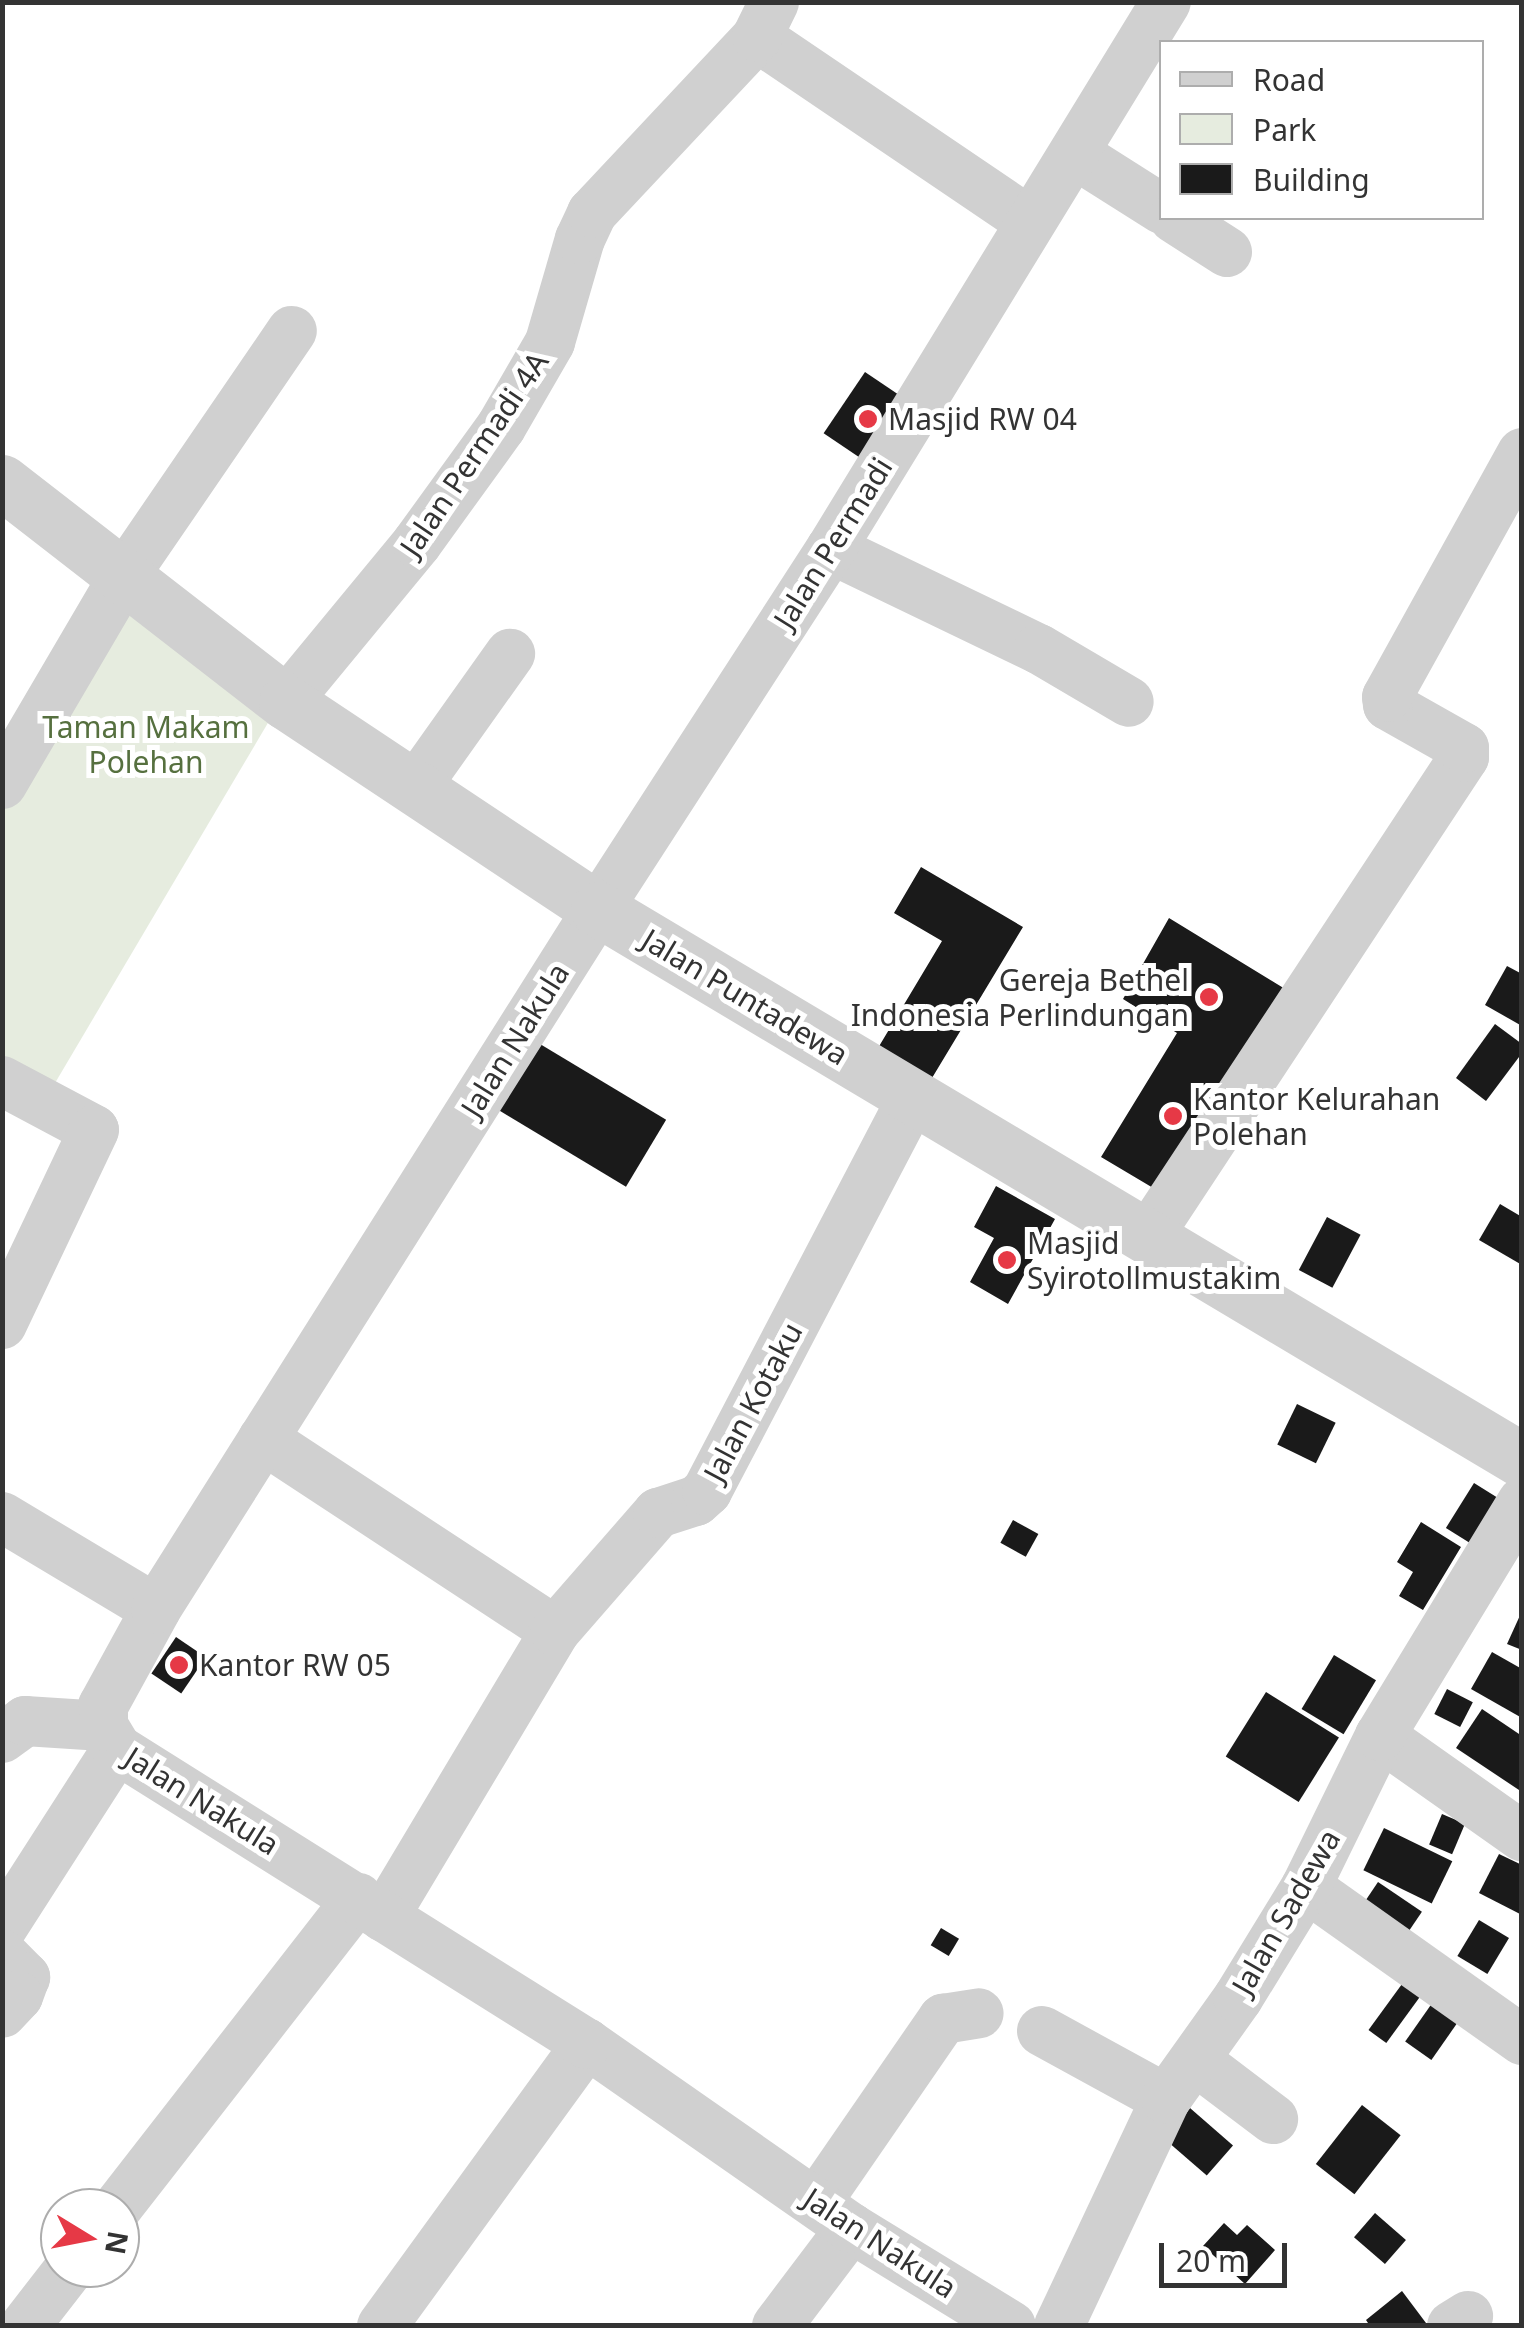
<!DOCTYPE html>
<style>
body{margin:0}
#map{position:relative;width:1524px;height:2328px;overflow:hidden;background:#fff;font-family:"Noto Sans",sans-serif}
div>[style]{position:absolute}
.green>*{inset:0;background:#e6ecdf}
.building>*{inset:0;background:#1a1a1a;transform-origin:0 0}
.minor>*{height:50px;margin:-25px;padding:0 25px;transform-origin:25px;border-radius:25px;background:#d0d0d0}
.tertiary>*{height:55px;margin:-27.5px;padding:0 27.5px;transform-origin:27.5px;border-radius:27.5px;background:#d0d0d0}
.dots>*{width:28px;height:28px;translate:-50% -50%;box-sizing:border-box;border:5px solid #fff;border-radius:50%}
span{translate:-50% -50%;white-space:nowrap;text-align:center;line-height:1.15;-webkit-text-stroke:10px #fff;paint-order:stroke}
.poi-label{font-size:30px;color:#333}
.left{translate:0 -50%;text-align:left}
.right{translate:-100% -50%;text-align:right}
.street-label{font-size:30px;color:#333}
.park-label{font-size:30px;color:#56703f}
.frame{position:absolute;inset:0;border:5px solid #333;pointer-events:none}
.legend{position:absolute;left:1159px;top:40px;width:325px;height:180px;box-sizing:border-box;background:#fff;border:2px solid #adadad;margin:0;padding:12px 18px;list-style:none;font-size:30px;color:#333}
.legend li{display:flex;align-items:center;gap:20px;height:50px}
.legend b{width:50px;border:2px solid #adadad}
.north{position:absolute;left:40px;top:2188px;width:100px;height:100px;box-sizing:border-box;background:#fff;border:2px solid #adadad;border-radius:50%;rotate:100deg;font-size:28px;font-weight:700;line-height:40px;text-align:center;color:#333}
.north::after{content:'';display:block;margin:auto;width:35px;height:45px;background:#e63946;clip-path:polygon(50% 0,100% 100%,50% 72%,0 100%)}
.scale{position:absolute;left:1159px;top:2243px;width:128px;height:45px;box-sizing:border-box;border:5px solid #333;border-top:0;padding-left:12px;font-size:30px;line-height:35px;white-space:nowrap;color:#333;-webkit-text-stroke:8px #fff;paint-order:stroke}
</style>
<div id="map">
<div class="green">
<i style="clip-path:polygon(120px 598px,275px 711px,45px 1100px,3px 1083px,2px 764px)"></i>
</div>
<div class="building">
<i style="left:865px;top:372px;width:55px;height:74px;rotate:34deg"></i>
<i style="clip-path:polygon(921px 867px,1023px 927px,932px 1078px,878px 1048px,942px 941px,894px 913px)"></i>
<i style="clip-path:polygon(1169px 918px,1295px 995px,1170px 1198px,1101px 1157px,1177px 1033px,1123px 999px)"></i>
<i style="clip-path:polygon(1507px 966px,1522px 974px,1522px 1026px,1485px 1005px)"></i>
<i style="clip-path:polygon(1495px 1024px,1522px 1044px,1522px 1053px,1486px 1101px,1456px 1078px)"></i>
<i style="left:535px;top:1041px;width:153px;height:78px;rotate:31deg"></i>
<i style="clip-path:polygon(996px 1186px,1055px 1219px,1008px 1304px,970px 1282px,994px 1238px,974px 1227px)"></i>
<i style="clip-path:polygon(1500px 1204px,1522px 1217px,1522px 1265px,1479px 1240px)"></i>
<i style="left:1327px;top:1217px;width:38px;height:60px;rotate:28deg"></i>
<i style="left:1297px;top:1404px;width:43px;height:45px;rotate:26deg"></i>
<i style="left:1474px;top:1483px;width:34px;height:53px;rotate:32deg"></i>
<i style="left:1013px;top:1520px;width:29px;height:26px;rotate:29deg"></i>
<i style="clip-path:polygon(1421px 1522px,1461px 1547px,1423px 1610px,1399px 1596px,1413px 1572px,1397px 1562px)"></i>
<i style="clip-path:polygon(1522px 1611px,1522px 1650px,1507px 1644px)"></i>
<i style="left:176px;top:1637px;width:36px;height:44px;rotate:34deg"></i>
<i style="clip-path:polygon(1492px 1652px,1522px 1669px,1522px 1718px,1471px 1689px)"></i>
<i style="left:1334px;top:1655px;width:49px;height:63px;rotate:31deg"></i>
<i style="left:1447px;top:1689px;width:29px;height:28px;rotate:27deg"></i>
<i style="left:1266px;top:1692px;width:86px;height:76px;rotate:32deg"></i>
<i style="clip-path:polygon(1482px 1709px,1522px 1736px,1522px 1792px,1456px 1748px)"></i>
<i style="left:1442px;top:1814px;width:25px;height:33px;rotate:23deg"></i>
<i style="left:1384px;top:1828px;width:76px;height:47px;rotate:26deg"></i>
<i style="clip-path:polygon(1499px 1854px,1522px 1865px,1522px 1915px,1479px 1893px)"></i>
<i style="left:1378px;top:1882px;width:53px;height:43px;rotate:34deg"></i>
<i style="left:1479px;top:1920px;width:35px;height:42px;rotate:31deg"></i>
<i style="left:941px;top:1928px;width:21px;height:20px;rotate:31deg"></i>
<i style="left:1402px;top:1984px;width:22px;height:57px;rotate:36deg"></i>
<i style="left:1435px;top:1999px;width:32px;height:52px;rotate:35deg"></i>
<i style="left:1362px;top:2105px;width:49px;height:75px;rotate:38deg"></i>
<i style="left:1190px;top:2108px;width:57px;height:40px;rotate:41deg"></i>
<i style="left:1375px;top:2213px;width:41px;height:32px;rotate:41deg"></i>
<i style="clip-path:polygon(1224px 2223px,1237px 2235px,1247px 2225px,1275px 2250px,1245px 2284px,1203px 2246px)"></i>
<i style="clip-path:polygon(1402px 2291px,1426px 2323px,1370px 2326px,1366px 2320px)"></i>
</div>
<div class="minor">
<i style="left:757px;top:37px;width:328px;rotate:34.1deg"></i>
<i style="left:1075px;top:154px;width:103px;rotate:32.3deg"></i>
<i style="left:1174px;top:218px;width:63px;rotate:32.7deg"></i>
<i style="left:831px;top:549px;width:231px;rotate:25.7deg"></i>
<i style="left:1039px;top:649px;width:104px;rotate:30.5deg"></i>
<i style="left:286px;top:702px;width:206px;rotate:-50.5deg"></i>
<i style="left:417px;top:543px;width:143px;rotate:-54.1deg"></i>
<i style="left:501px;top:427px;width:98px;rotate:-60deg"></i>
<i style="left:550px;top:342px;width:107px;rotate:-73.8deg"></i>
<i style="left:580px;top:239px;width:29px;rotate:-65deg"></i>
<i style="left:592px;top:213px;width:241px;rotate:-46.8deg"></i>
<i style="left:757px;top:37px;width:39px;rotate:-64deg"></i>
<i style="left:2px;top:784px;width:241px;rotate:-59.6deg"></i>
<i style="left:124px;top:576px;width:297px;rotate:-55.6deg"></i>
<i style="left:414px;top:789px;width:166px;rotate:-54.6deg"></i>
<i style="left:2px;top:1081px;width:104px;rotate:28deg"></i>
<i style="left:94px;top:1130px;width:215px;rotate:115.4deg"></i>
<i style="left:1147px;top:1238px;width:576px;rotate:-56.61deg"></i>
<i style="left:1464px;top:757px;width:9px;rotate:-90deg"></i>
<i style="left:1464px;top:748px;width:87px;rotate:-150.5deg"></i>
<i style="left:1388px;top:705px;width:8px;rotate:-97deg"></i>
<i style="left:1387px;top:697px;width:279px;rotate:-61deg"></i>
<i style="left:263px;top:1439px;width:349px;rotate:33.3deg"></i>
<i style="left:2px;top:1517px;width:179px;rotate:30.9deg"></i>
<i style="left:1380px;top:1736px;width:174px;rotate:35.2deg"></i>
<i style="left:2px;top:1738px;width:29px;rotate:-36deg"></i>
<i style="left:25px;top:1721px;width:78px;rotate:3.7deg"></i>
<i style="left:1306px;top:1887px;width:265px;rotate:35.3deg"></i>
<i style="left:384px;top:1917px;width:333px;rotate:-59.1deg"></i>
<i style="left:555px;top:1631px;width:157px;rotate:-48.9deg"></i>
<i style="left:658px;top:1513px;width:40px;rotate:-18deg"></i>
<i style="left:696px;top:1501px;width:15px;rotate:-42deg"></i>
<i style="left:707px;top:1491px;width:445px;rotate:-62.4deg"></i>
<i style="left:2px;top:1928px;width:213px;rotate:-57.3deg"></i>
<i style="left:2px;top:1954px;width:33px;rotate:45deg"></i>
<i style="left:25px;top:1977px;width:20px;rotate:110deg"></i>
<i style="left:18px;top:1996px;width:23px;rotate:133deg"></i>
<i style="left:1042px;top:2031px;width:141px;rotate:28.7deg"></i>
<i style="left:1195px;top:2060px;width:98px;rotate:37.1deg"></i>
<i style="left:816px;top:2203px;width:224px;rotate:-55.4deg"></i>
<i style="left:943px;top:2019px;width:36px;rotate:-9deg"></i>
<i style="left:117px;top:2208px;width:393px;rotate:-52.1deg"></i>
<i style="left:25px;top:2326px;width:73px;rotate:-52.2deg"></i>
<i style="left:382px;top:2326px;width:349px;rotate:-54deg"></i>
<i style="left:777px;top:2326px;width:123px;rotate:-52.9deg"></i>
<i style="left:1011px;top:2326px;width:188px;rotate:-148.5deg"></i>
<i style="left:851px;top:2228px;width:322px;rotate:-145.1deg"></i>
<i style="left:587px;top:2044px;width:555px;rotate:-147.89deg"></i>
<i style="left:117px;top:1749px;width:27px;rotate:-121deg"></i>
<i style="left:103px;top:1726px;width:20px;rotate:-90deg"></i>
<i style="left:103px;top:1706px;width:111px;rotate:-61.3deg"></i>
<i style="left:156px;top:1609px;width:828px;rotate:-57.73deg"></i>
<i style="left:598px;top:909px;width:429px;rotate:-57.1deg"></i>
<i style="left:831px;top:549px;width:641px;rotate:-58.52deg"></i>
<i style="left:1059px;top:2326px;width:251px;rotate:-64.8deg"></i>
<i style="left:1166px;top:2099px;width:124px;rotate:-54.5deg"></i>
<i style="left:1238px;top:1998px;width:130px;rotate:-58.5deg"></i>
<i style="left:1306px;top:1887px;width:168px;rotate:-63.9deg"></i>
<i style="left:1380px;top:1736px;width:274px;rotate:-58.7deg"></i>
<i style="left:1452px;top:2326px;width:19px;rotate:-32deg"></i>
</div>
<div class="tertiary">
<i style="left:2px;top:482px;width:359px;rotate:37.8deg"></i>
<i style="left:286px;top:702px;width:374px;rotate:33.6deg"></i>
<i style="left:598px;top:909px;width:1076px;rotate:30.81deg"></i>
</div>
<div class="dots">
<i style="left:868px;top:419px;background:#e63946"></i>
<i style="left:1209px;top:997px;background:#e63946"></i>
<i style="left:1173px;top:1116px;background:#e63946"></i>
<i style="left:1007px;top:1260px;background:#e63946"></i>
<i style="left:179px;top:1665px;background:#e63946"></i>
</div>
<div class="poi-label">
<span class="left" style="left:888px;top:419px">Masjid RW 04</span>
<span class="right" style="left:1189px;top:997px">Gereja Bethel<br>Indonesia Perlindungan</span>
<span class="left" style="left:1193px;top:1116px">Kantor Kelurahan<br>Polehan</span>
<span class="left" style="left:1027px;top:1260px">Masjid<br>Syirotollmustakim</span>
<span class="left" style="left:199px;top:1665px">Kantor RW 05</span>
</div>
<div class="street-label">
<span style="left:474px;top:454px;rotate:-56deg">Jalan Permadi 4A</span>
<span style="left:833px;top:543px;rotate:-58deg">Jalan Permadi</span>
<span style="left:745px;top:997px;rotate:31deg">Jalan Puntadewa</span>
<span style="left:515px;top:1040px;rotate:-58deg">Jalan Nakula</span>
<span style="left:753px;top:1402px;rotate:-62deg">Jalan Kotaku</span>
<span style="left:202px;top:1801px;rotate:32deg">Jalan Nakula</span>
<span style="left:1286px;top:1912px;rotate:-60deg">Jalan Sadewa</span>
<span style="left:880px;top:2243px;rotate:33deg">Jalan Nakula</span>
</div>
<div class="park-label">
<span style="left:146px;top:744px">Taman Makam<br>Polehan</span>
</div>
<div class="frame"></div>
<ul class="legend">
<li><b style="height:12px;background:#d0d0d0"></b>Road</li>
<li><b style="height:28px;background:#e6ecdf"></b>Park</li>
<li><b style="height:28px;background:#1a1a1a"></b>Building</li>
</ul>
<div class="north">N</div>
<div class="scale">20 m</div>
</div>
